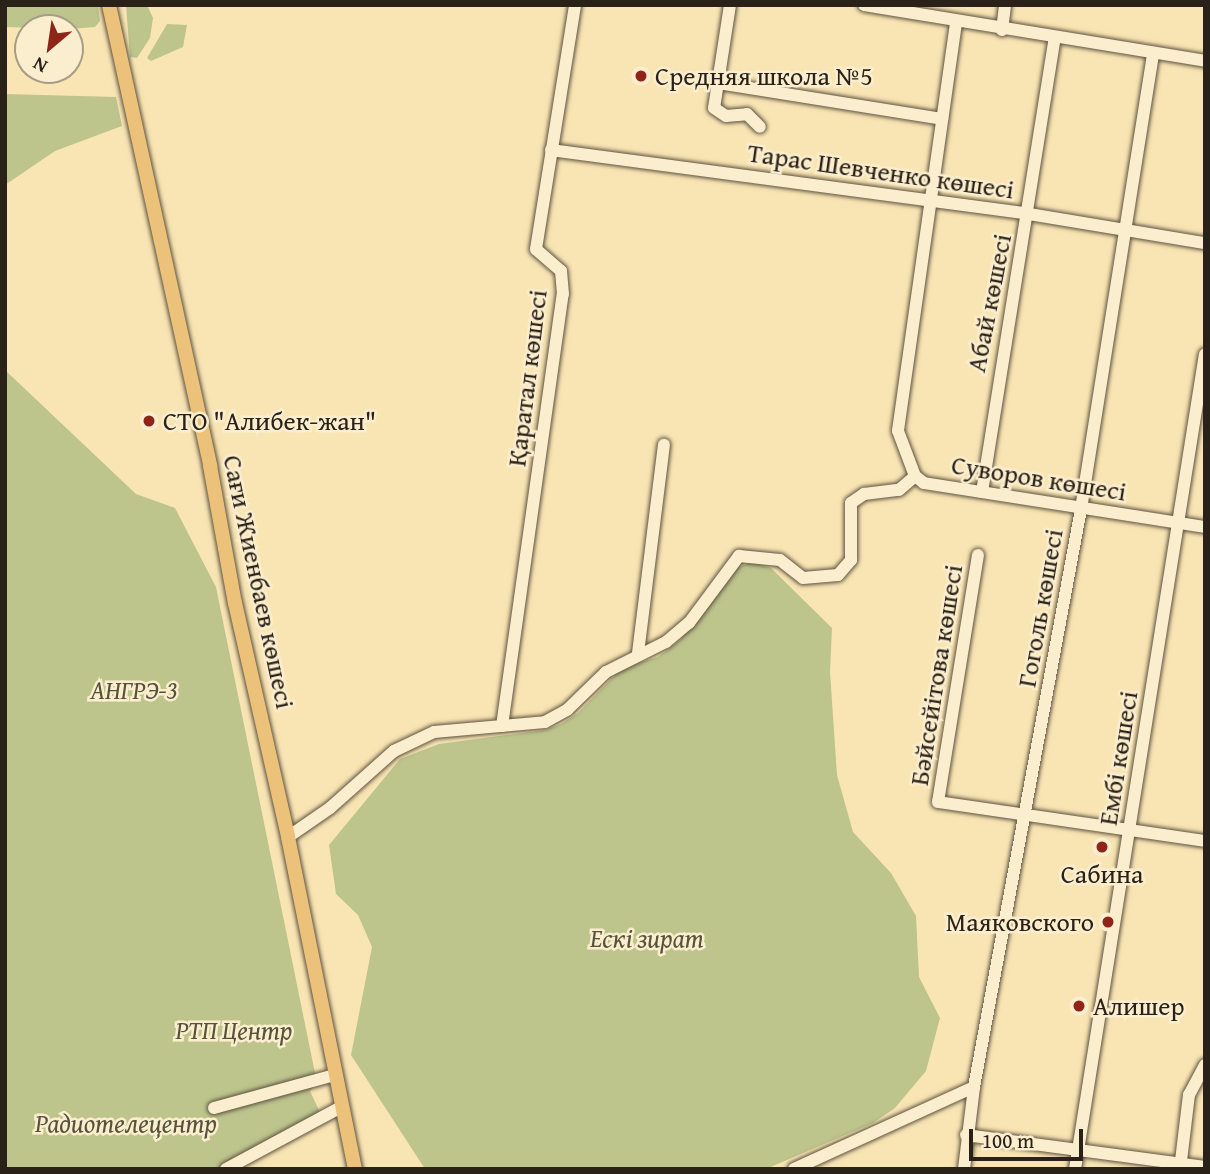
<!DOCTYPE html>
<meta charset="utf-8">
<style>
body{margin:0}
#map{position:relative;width:1210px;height:1174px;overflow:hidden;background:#f9e5b4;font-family:"Gentium Book Plus",serif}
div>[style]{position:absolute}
.green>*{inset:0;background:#bdc58d}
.roads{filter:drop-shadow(0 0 2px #5e523f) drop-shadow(0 0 2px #5e523f)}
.minor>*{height:12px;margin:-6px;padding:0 6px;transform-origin:6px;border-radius:6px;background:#fbeece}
.major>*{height:14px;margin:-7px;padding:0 7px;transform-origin:7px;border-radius:7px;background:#ecc27a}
.dots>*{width:19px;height:19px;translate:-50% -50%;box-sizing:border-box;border:4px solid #fbeece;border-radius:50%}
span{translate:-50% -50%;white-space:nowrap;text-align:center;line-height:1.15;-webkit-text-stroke:5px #fbeece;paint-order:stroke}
.poi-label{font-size:26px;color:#2a2118}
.left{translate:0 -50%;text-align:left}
.right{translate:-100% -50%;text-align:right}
.street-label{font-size:26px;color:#2a2118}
.park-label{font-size:26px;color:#56523b;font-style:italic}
.frame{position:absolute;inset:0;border:7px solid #2a2118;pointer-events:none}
.north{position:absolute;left:14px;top:14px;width:70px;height:70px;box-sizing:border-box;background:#fbeece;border:2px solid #a79c85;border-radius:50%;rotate:209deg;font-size:19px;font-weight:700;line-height:28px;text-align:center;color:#2a2118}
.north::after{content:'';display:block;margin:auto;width:24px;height:32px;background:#8f2418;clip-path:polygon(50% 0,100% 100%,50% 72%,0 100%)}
.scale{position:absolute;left:969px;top:1129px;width:114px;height:32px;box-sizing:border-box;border:4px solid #2a2118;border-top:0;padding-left:9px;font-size:21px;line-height:24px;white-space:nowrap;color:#2a2118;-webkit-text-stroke:5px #fbeece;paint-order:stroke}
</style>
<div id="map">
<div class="green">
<i style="clip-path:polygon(5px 5px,98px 5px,100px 21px,95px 27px,70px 29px,5px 27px)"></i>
<i style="clip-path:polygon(126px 5px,147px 5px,153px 18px,150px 38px,137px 58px,130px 57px)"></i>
<i style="clip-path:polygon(167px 24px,187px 25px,183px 47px,151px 61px,147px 58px)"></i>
<i style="clip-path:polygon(5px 94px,116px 97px,122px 126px,55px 151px,5px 185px)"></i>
<i style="clip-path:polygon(5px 370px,136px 494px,175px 508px,216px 587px,317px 1083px,310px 1091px,324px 1121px,236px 1169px,5px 1169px)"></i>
<i style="clip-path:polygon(752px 562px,771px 568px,832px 628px,830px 672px,837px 775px,853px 832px,891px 873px,916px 916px,919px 977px,940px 1018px,926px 1071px,895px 1108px,873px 1123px,766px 1169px,425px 1169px,351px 1055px,372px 947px,358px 915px,336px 894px,329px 845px,400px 759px,439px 744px,545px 730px,561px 724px,578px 713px,622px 668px,658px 657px,680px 640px,734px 569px)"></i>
</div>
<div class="roads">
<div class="minor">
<i style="left:730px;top:5px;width:104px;rotate:98.8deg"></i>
<i style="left:714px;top:108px;width:14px;rotate:34deg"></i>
<i style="left:726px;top:116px;width:21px;rotate:-5deg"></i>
<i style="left:747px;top:114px;width:18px;rotate:45deg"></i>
<i style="left:864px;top:5px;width:346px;rotate:9.3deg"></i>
<i style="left:956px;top:23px;width:412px;rotate:98.1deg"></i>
<i style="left:898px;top:431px;width:48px;rotate:69.3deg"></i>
<i style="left:915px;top:476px;width:11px;rotate:38deg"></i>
<i style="left:924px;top:483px;width:284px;rotate:8.9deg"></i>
<i style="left:1002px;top:30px;width:25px;rotate:-83deg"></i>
<i style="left:718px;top:83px;width:227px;rotate:9.1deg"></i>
<i style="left:551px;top:150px;width:482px;rotate:7.6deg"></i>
<i style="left:1029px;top:214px;width:178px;rotate:9.4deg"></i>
<i style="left:982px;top:492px;width:460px;rotate:-80.9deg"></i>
<i style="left:978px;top:555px;width:250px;rotate:99.2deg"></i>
<i style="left:938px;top:802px;width:270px;rotate:8.3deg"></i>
<i style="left:638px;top:653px;width:210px;rotate:-82.9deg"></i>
<i style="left:502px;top:726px;width:436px;rotate:-82deg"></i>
<i style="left:563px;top:294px;width:23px;rotate:-95deg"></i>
<i style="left:561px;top:271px;width:33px;rotate:-139deg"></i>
<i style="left:536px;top:249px;width:247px;rotate:-80.9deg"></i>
<i style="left:288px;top:837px;width:51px;rotate:-34.6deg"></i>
<i style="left:330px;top:808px;width:86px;rotate:-41.7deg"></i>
<i style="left:394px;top:751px;width:44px;rotate:-25.4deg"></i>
<i style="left:434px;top:732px;width:111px;rotate:-5.1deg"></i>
<i style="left:545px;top:722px;width:26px;rotate:-29deg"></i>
<i style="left:568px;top:709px;width:53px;rotate:-44.2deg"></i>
<i style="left:606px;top:672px;width:67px;rotate:-26.6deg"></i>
<i style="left:666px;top:642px;width:30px;rotate:-40deg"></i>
<i style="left:689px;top:623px;width:84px;rotate:-53.3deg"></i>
<i style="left:739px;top:556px;width:41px;rotate:5.6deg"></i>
<i style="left:780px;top:560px;width:29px;rotate:38deg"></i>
<i style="left:803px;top:578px;width:35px;rotate:-5deg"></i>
<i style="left:838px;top:575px;width:20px;rotate:-49deg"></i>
<i style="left:851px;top:560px;width:57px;rotate:-90deg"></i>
<i style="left:851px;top:503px;width:16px;rotate:-35deg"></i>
<i style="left:864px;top:494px;width:35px;rotate:-7deg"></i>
<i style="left:899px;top:490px;width:21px;rotate:-41deg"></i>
<i style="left:214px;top:1108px;width:125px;rotate:-15.3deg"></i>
<i style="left:966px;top:1135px;width:241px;rotate:7.6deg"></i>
<i style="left:226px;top:1169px;width:131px;rotate:-28.3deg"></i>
<i style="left:794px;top:1169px;width:198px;rotate:-24.5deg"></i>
<i style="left:964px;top:1169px;width:83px;rotate:-83deg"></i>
<i style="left:974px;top:1087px;width:588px;rotate:-79.51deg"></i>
<i style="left:1081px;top:509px;width:462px;rotate:-81deg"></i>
<i style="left:1075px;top:1169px;width:825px;rotate:-80.94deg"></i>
<i style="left:1180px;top:1169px;width:75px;rotate:-83.1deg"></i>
<i style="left:1189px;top:1095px;width:34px;rotate:-62deg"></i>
</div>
<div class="major">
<i style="left:109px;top:5px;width:472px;rotate:77.6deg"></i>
<i style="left:210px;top:466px;width:139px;rotate:79.7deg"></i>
<i style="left:235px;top:603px;width:240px;rotate:77.2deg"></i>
<i style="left:288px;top:837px;width:339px;rotate:78.6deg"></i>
</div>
</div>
<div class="dots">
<i style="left:641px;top:76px;background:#8f2418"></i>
<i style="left:149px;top:421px;background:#8f2418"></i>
<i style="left:1102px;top:847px;background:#8f2418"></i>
<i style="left:1108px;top:922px;background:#8f2418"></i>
<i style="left:1079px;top:1006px;background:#8f2418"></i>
</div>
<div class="poi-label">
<span class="left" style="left:655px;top:76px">Средняя школа №5</span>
<span class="left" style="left:163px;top:421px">СТО "Алибек-жан"</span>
<span style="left:1102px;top:874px">Сабина</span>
<span class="right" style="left:1094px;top:922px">Маяковского</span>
<span class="left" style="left:1093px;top:1006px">Алишер</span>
</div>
<div class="street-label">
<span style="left:881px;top:171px;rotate:8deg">Тарас Шевченко көшесі</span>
<span style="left:989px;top:303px;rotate:-79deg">Абай көшесі</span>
<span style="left:527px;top:378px;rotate:-83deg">Қаратал көшесі</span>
<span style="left:1039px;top:478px;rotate:9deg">Суворов көшесі</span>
<span style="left:259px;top:582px;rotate:78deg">Сағи Жиенбаев көшесі</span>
<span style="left:1040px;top:608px;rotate:-80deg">Гоголь көшесі</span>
<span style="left:936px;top:675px;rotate:-81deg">Бәйсейітова көшесі</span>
<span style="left:1118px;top:758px;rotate:-81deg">Ембі көшесі</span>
</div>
<div class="park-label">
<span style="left:134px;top:690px">АНГРЭ-3</span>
<span style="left:647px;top:938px">Ескі зират</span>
<span style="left:234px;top:1030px">РТП Центр</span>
<span style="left:126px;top:1123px">Радиотелецентр</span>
</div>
<div class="frame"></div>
<div class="north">N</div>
<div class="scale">100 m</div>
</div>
